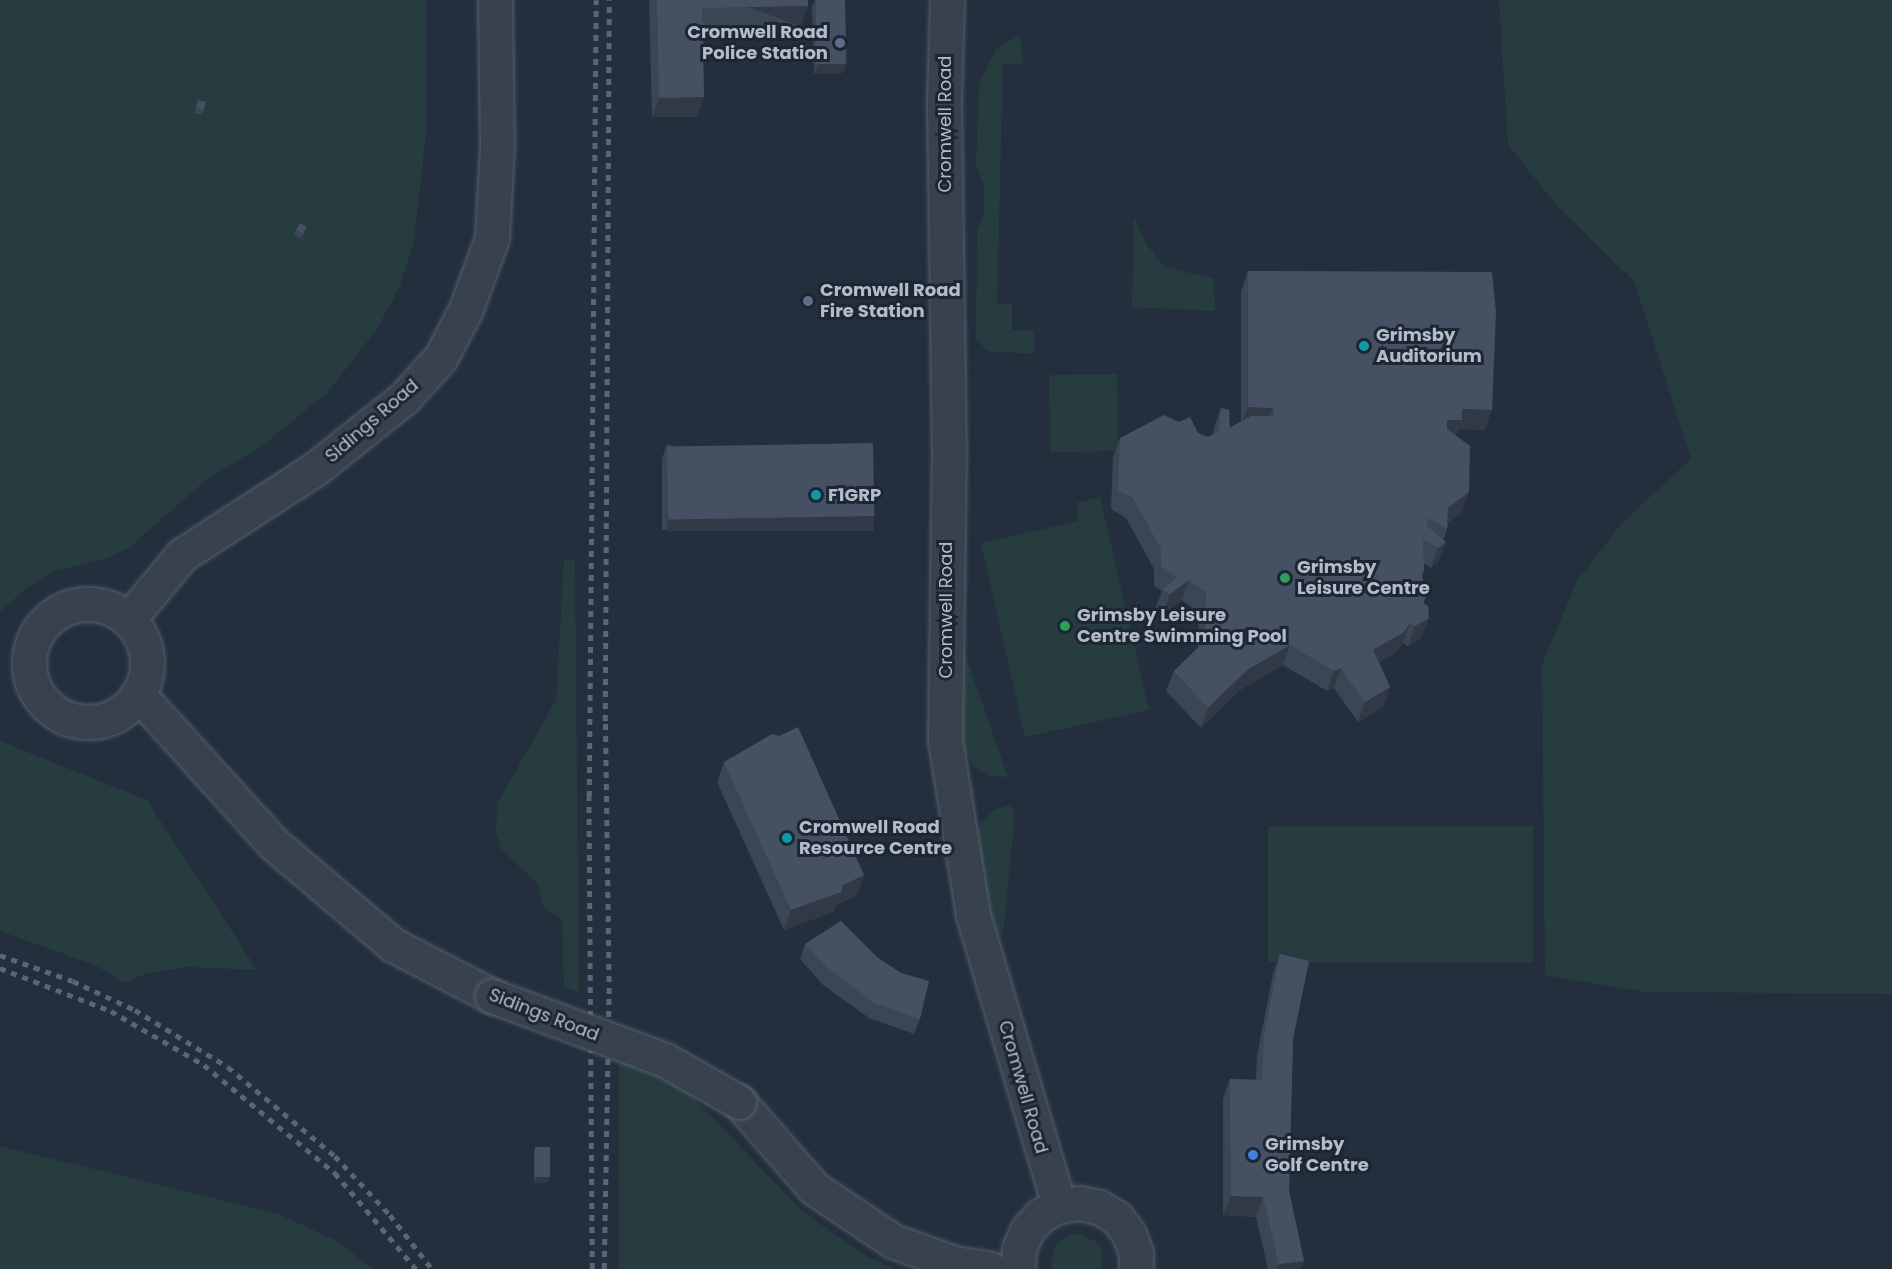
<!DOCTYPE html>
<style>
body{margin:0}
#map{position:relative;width:1892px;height:1269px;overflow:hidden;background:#242f3e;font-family:Poppins,sans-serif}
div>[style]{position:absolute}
.green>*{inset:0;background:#263c3f;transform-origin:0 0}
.roads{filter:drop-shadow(0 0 2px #565f6c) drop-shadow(0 0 2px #565f6c)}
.minor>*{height:33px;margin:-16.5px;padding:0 16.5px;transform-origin:16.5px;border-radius:16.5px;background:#38414e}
.minor>.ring{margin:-16.5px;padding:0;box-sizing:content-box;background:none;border:33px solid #38414e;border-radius:50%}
.rail>*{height:4.5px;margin-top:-2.25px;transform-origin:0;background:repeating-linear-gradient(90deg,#5a6575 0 6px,transparent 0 12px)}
.bridges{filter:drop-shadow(0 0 2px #565f6c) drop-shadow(0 0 2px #565f6c)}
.minor-bridge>*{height:33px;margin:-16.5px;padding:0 16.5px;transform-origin:16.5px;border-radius:16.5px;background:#38414e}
.wall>*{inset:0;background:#3b4654}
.shaded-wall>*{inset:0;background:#303945;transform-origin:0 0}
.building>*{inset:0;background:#455162;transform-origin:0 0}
.dots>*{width:16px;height:16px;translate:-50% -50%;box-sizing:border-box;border:3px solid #1d2633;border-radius:50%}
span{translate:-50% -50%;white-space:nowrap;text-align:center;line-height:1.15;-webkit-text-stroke:6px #1d2633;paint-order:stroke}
.poi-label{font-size:18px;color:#b4bcc9;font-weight:700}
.right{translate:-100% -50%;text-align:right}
.left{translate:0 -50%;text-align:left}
.street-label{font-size:18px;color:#b4bcc9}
</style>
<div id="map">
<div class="green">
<i style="clip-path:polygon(0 0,426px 0,426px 134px,414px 240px,400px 286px,377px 329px,327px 393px,263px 445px,205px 481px,131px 546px,108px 558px,55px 571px,28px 587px,0 611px)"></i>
<i style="clip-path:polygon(1499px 0,1892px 0,1892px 994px,1647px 992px,1545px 975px,1542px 664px,1577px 581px,1623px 522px,1691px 459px,1634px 281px,1559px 208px,1508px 145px)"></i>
<i style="clip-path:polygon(1020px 35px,1023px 64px,1003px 64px,997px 304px,1012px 304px,1012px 330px,1034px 330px,1034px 354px,987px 351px,976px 338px,977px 231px,984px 214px,984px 186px,976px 164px,979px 84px,996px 49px)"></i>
<i style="clip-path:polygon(1134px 217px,1146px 244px,1165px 267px,1214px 279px,1215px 311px,1132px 307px)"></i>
<i style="left:1117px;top:374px;width:77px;height:68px;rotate:89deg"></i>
<i style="clip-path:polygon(1100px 497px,1149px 710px,1025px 737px,981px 543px,1079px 521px,1076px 503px)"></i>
<i style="clip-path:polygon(564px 559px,575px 560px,579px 992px,564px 987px,562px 919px,543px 907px,539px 885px,501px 849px,496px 832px,497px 804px,556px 700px)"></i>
<i style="clip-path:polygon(955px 625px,1008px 777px,990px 776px,976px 768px,960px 746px)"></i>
<i style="clip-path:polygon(0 741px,147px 800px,257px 970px,188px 967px,148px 973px,124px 983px,95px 965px,0 931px)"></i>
<i style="clip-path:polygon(1010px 805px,1015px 812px,1003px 936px,994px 929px,974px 846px,980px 824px,994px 810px)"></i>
<i style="left:1268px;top:826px;width:265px;height:136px"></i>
<i style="clip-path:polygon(619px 1057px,681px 1085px,802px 1211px,866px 1256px,895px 1269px,619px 1269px)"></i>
<i style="clip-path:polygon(0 1146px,281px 1215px,335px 1240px,373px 1269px,0 1269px)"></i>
<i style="clip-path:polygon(1078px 1234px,1095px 1241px,1101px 1248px,1103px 1269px,1051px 1269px,1054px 1247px,1068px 1236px)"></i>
</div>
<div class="roads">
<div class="minor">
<i style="left:947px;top:0;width:102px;rotate:91.7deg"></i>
<i style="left:944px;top:102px;width:346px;rotate:89.2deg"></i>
<i style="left:949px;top:448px;width:292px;rotate:90.8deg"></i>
<i style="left:945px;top:740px;width:177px;rotate:80.9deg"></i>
<i style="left:973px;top:915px;width:303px;rotate:73.5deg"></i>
<i class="ring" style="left:29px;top:604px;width:85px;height:85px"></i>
<i style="left:128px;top:620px;width:85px;rotate:-50.3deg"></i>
<i style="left:182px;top:555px;width:158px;rotate:-32.9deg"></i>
<i style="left:315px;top:469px;width:114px;rotate:-38.6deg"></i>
<i style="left:404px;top:398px;width:55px;rotate:-47.9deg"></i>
<i style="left:441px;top:357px;width:54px;rotate:-62.5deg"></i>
<i style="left:466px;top:309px;width:76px;rotate:-69.9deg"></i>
<i style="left:492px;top:238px;width:92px;rotate:-86.9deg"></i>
<i style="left:497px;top:146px;width:146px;rotate:-90.8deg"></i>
<i style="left:138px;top:694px;width:202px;rotate:47.8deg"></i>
<i style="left:274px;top:844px;width:156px;rotate:40.3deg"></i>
<i style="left:393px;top:945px;width:111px;rotate:27.3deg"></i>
<i style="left:739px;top:1102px;width:114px;rotate:48.9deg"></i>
<i style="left:814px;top:1188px;width:95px;rotate:33.9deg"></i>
<i style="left:893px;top:1241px;width:65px;rotate:19.8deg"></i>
<i style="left:954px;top:1263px;width:37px;rotate:9deg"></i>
<i style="left:1018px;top:1269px;width:20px;rotate:-87deg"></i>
<i style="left:1019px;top:1249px;width:21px;rotate:-67deg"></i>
<i style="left:1027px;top:1230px;width:21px;rotate:-47deg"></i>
<i style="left:1041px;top:1215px;width:20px;rotate:-27deg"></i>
<i style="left:1059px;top:1206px;width:20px;rotate:-9deg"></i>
<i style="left:1079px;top:1203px;width:20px;rotate:11deg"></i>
<i style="left:1099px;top:1207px;width:21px;rotate:31deg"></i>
<i style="left:1117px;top:1218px;width:20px;rotate:53deg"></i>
<i style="left:1129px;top:1234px;width:20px;rotate:70deg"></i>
<i style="left:1136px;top:1253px;width:16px;rotate:90deg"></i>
</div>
</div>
<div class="rail">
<i style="left:0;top:955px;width:77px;rotate:19.6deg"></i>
<i style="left:73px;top:981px;width:68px;rotate:25.1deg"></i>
<i style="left:135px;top:1010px;width:109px;rotate:31.5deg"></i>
<i style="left:228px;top:1067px;width:139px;rotate:39.8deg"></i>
<i style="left:335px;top:1156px;width:81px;rotate:47deg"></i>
<i style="left:390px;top:1215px;width:68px;rotate:52.1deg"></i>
<i style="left:0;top:968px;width:119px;rotate:21.2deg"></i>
<i style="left:111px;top:1011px;width:108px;rotate:30.1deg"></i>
<i style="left:204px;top:1065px;width:170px;rotate:39.5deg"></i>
<i style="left:335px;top:1173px;width:126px;rotate:49.8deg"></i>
<i style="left:592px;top:1269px;width:472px;rotate:-90.4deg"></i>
<i style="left:589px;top:797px;width:797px;rotate:-89.5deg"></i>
<i style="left:604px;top:1269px;width:275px;rotate:-89deg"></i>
<i style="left:609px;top:994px;width:273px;rotate:-90.8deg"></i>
<i style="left:605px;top:721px;width:721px;rotate:-89.68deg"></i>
</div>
<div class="bridges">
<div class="minor-bridge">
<i style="left:492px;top:996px;width:184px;rotate:20.3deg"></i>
<i style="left:665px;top:1060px;width:85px;rotate:29.6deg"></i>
</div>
</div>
<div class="wall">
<i style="clip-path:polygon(649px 0,808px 0,801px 26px,703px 28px,704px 97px,697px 117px,652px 117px)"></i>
<i style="clip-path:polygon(815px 0,845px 0,847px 63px,843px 73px,814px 74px,812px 7px)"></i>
<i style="clip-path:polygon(198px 100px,204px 110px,202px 115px,194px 113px)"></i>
<i style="clip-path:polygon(296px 230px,305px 232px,301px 239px,294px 235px)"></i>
<i style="clip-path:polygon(1248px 271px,1485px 430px,1459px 429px,1456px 435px,1469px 492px,1462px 512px,1448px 523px,1447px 529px,1443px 540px,1446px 542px,1438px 562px,1431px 568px,1424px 564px,1424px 571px,1422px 577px,1424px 603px,1429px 618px,1421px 638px,1408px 646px,1403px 643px,1397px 652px,1379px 662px,1390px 687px,1383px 707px,1358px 722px,1334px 688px,1327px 691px,1283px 665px,1240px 690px,1201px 728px,1166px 691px,1174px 671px,1198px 648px,1199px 612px,1182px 600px,1163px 614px,1155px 609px,1162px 591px,1154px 586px,1154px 569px,1126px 518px,1111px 509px,1113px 458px,1120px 438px,1198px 433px,1208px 437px,1213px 435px,1214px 428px,1221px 408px,1230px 428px,1241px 421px,1241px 291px)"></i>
<i style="clip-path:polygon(667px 444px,874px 516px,868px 531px,662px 530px,662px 459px)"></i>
<i style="clip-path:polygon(724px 762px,864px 875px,857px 895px,836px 905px,833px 912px,784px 930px,717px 782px)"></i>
<i style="clip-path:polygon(805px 944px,920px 1019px,914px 1034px,869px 1018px,823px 985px,800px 959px)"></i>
<i style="clip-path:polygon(1280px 954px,1293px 1039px,1289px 1191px,1304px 1261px,1301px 1269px,1268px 1269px,1256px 1217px,1223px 1215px,1223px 1099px,1230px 1079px,1256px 1080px,1257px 1056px,1273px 974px)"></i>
<i style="clip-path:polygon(535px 1147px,548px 1182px,534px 1183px,534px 1152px)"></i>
</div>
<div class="shaded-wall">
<i style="left:808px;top:6px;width:21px;height:106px;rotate:109deg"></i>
<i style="clip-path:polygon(847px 63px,843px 73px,814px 74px,818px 64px)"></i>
<i style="clip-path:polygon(704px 97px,697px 117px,652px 117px,659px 98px)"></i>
<i style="clip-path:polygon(1248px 407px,1273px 408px,1266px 427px,1241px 427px)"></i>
<i style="clip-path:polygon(1462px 409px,1492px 410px,1485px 430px,1459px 429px,1455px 440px,1440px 439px,1447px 420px)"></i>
<i style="clip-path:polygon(1469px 492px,1462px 512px,1443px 526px,1448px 508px)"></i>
<i style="left:667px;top:515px;width:207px;height:16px"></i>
<i style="clip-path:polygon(1446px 542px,1438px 562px,1431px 568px,1438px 548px)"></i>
<i style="clip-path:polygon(1189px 580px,1182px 600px,1163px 614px,1170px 594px)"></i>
<i style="clip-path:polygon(1429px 618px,1421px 638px,1408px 646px,1415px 626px)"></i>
<i style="clip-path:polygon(1410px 623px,1403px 643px,1397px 652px,1366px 670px,1373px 650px)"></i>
<i style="clip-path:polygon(1290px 645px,1283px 665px,1240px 690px,1201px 728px,1208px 708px,1247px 670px)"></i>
<i style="clip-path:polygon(1341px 668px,1334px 688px,1327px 691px,1334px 671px)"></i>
<i style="clip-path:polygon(1390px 687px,1383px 707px,1358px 722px,1365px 702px)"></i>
<i style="clip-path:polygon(864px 875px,857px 895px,836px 905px,833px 912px,784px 930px,791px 910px)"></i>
<i style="clip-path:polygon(536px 1177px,550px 1177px,548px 1182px,534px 1183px)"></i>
<i style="clip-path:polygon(1231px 1196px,1263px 1197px,1256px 1217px,1223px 1215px)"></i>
<i style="clip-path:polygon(1304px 1261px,1301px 1269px,1277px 1269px,1279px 1264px)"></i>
</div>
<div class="building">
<i style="clip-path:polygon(657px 0,808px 0,808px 6px,702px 8px,704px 97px,659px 98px)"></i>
<i style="left:816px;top:0;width:29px;height:64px"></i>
<i style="left:198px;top:100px;width:8px;height:8px;rotate:14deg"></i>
<i style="left:300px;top:223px;width:8px;height:8px;rotate:30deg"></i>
<i style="clip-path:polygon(1248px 271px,1492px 272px,1496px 312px,1492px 410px,1462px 409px,1462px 420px,1447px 420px,1447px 429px,1470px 446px,1469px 492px,1448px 508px,1447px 529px,1428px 518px,1427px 526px,1446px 542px,1438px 548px,1423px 539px,1424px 571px,1421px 572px,1427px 595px,1423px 603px,1428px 606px,1429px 618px,1415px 626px,1410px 623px,1404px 632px,1373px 650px,1390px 687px,1365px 702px,1341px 668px,1334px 671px,1290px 645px,1247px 670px,1208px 708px,1174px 671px,1205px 641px,1206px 592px,1189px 580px,1170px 594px,1163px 589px,1177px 577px,1161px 566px,1161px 549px,1133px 498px,1118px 490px,1120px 438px,1164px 415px,1179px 422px,1190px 417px,1198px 433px,1208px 437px,1218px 432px,1221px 408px,1229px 410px,1230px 428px,1251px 416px,1274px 416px,1273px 408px,1248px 407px)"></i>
<i style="left:873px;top:443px;width:73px;height:206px;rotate:89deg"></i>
<i style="clip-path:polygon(798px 727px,864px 875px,843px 885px,841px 892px,791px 910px,724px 762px,772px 734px,779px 736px)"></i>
<i style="clip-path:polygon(841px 921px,877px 957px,901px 973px,929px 981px,920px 1019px,874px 1003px,829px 969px,805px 944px)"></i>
<i style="clip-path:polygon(1280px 954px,1309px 961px,1293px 1039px,1289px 1191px,1304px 1261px,1279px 1264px,1263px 1197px,1231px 1196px,1230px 1079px,1262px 1080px,1264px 1036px)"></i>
<i style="left:535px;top:1147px;width:15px;height:30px"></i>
</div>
<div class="dots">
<i style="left:840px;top:43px;background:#5c6f8a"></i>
<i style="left:808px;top:301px;background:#5c6f8a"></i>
<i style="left:1364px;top:346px;background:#0f9aa8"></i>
<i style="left:816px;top:495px;background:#0f9aa8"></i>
<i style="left:1285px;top:578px;background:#2e9e5b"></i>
<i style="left:1065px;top:626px;background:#2e9e5b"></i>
<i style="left:787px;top:838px;background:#0f9aa8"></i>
<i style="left:1253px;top:1155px;background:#3f7fe0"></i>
</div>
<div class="poi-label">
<span class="right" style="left:828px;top:43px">Cromwell Road<br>Police Station</span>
<span class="left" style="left:820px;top:301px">Cromwell Road<br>Fire Station</span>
<span class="left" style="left:1376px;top:346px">Grimsby<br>Auditorium</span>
<span class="left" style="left:828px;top:495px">F1GRP</span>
<span class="left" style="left:1297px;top:578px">Grimsby<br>Leisure Centre</span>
<span class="left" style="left:1077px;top:626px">Grimsby Leisure<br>Centre Swimming Pool</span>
<span class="left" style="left:799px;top:838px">Cromwell Road<br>Resource Centre</span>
<span class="left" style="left:1265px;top:1155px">Grimsby<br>Golf Centre</span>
</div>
<div class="street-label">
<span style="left:945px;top:124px;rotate:-90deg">Cromwell Road</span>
<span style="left:372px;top:421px;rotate:-41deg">Sidings Road</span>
<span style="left:946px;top:610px;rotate:-90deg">Cromwell Road</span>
<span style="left:544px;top:1015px;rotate:21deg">Sidings Road</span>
<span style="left:1023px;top:1087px;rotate:74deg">Cromwell Road</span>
</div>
</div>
